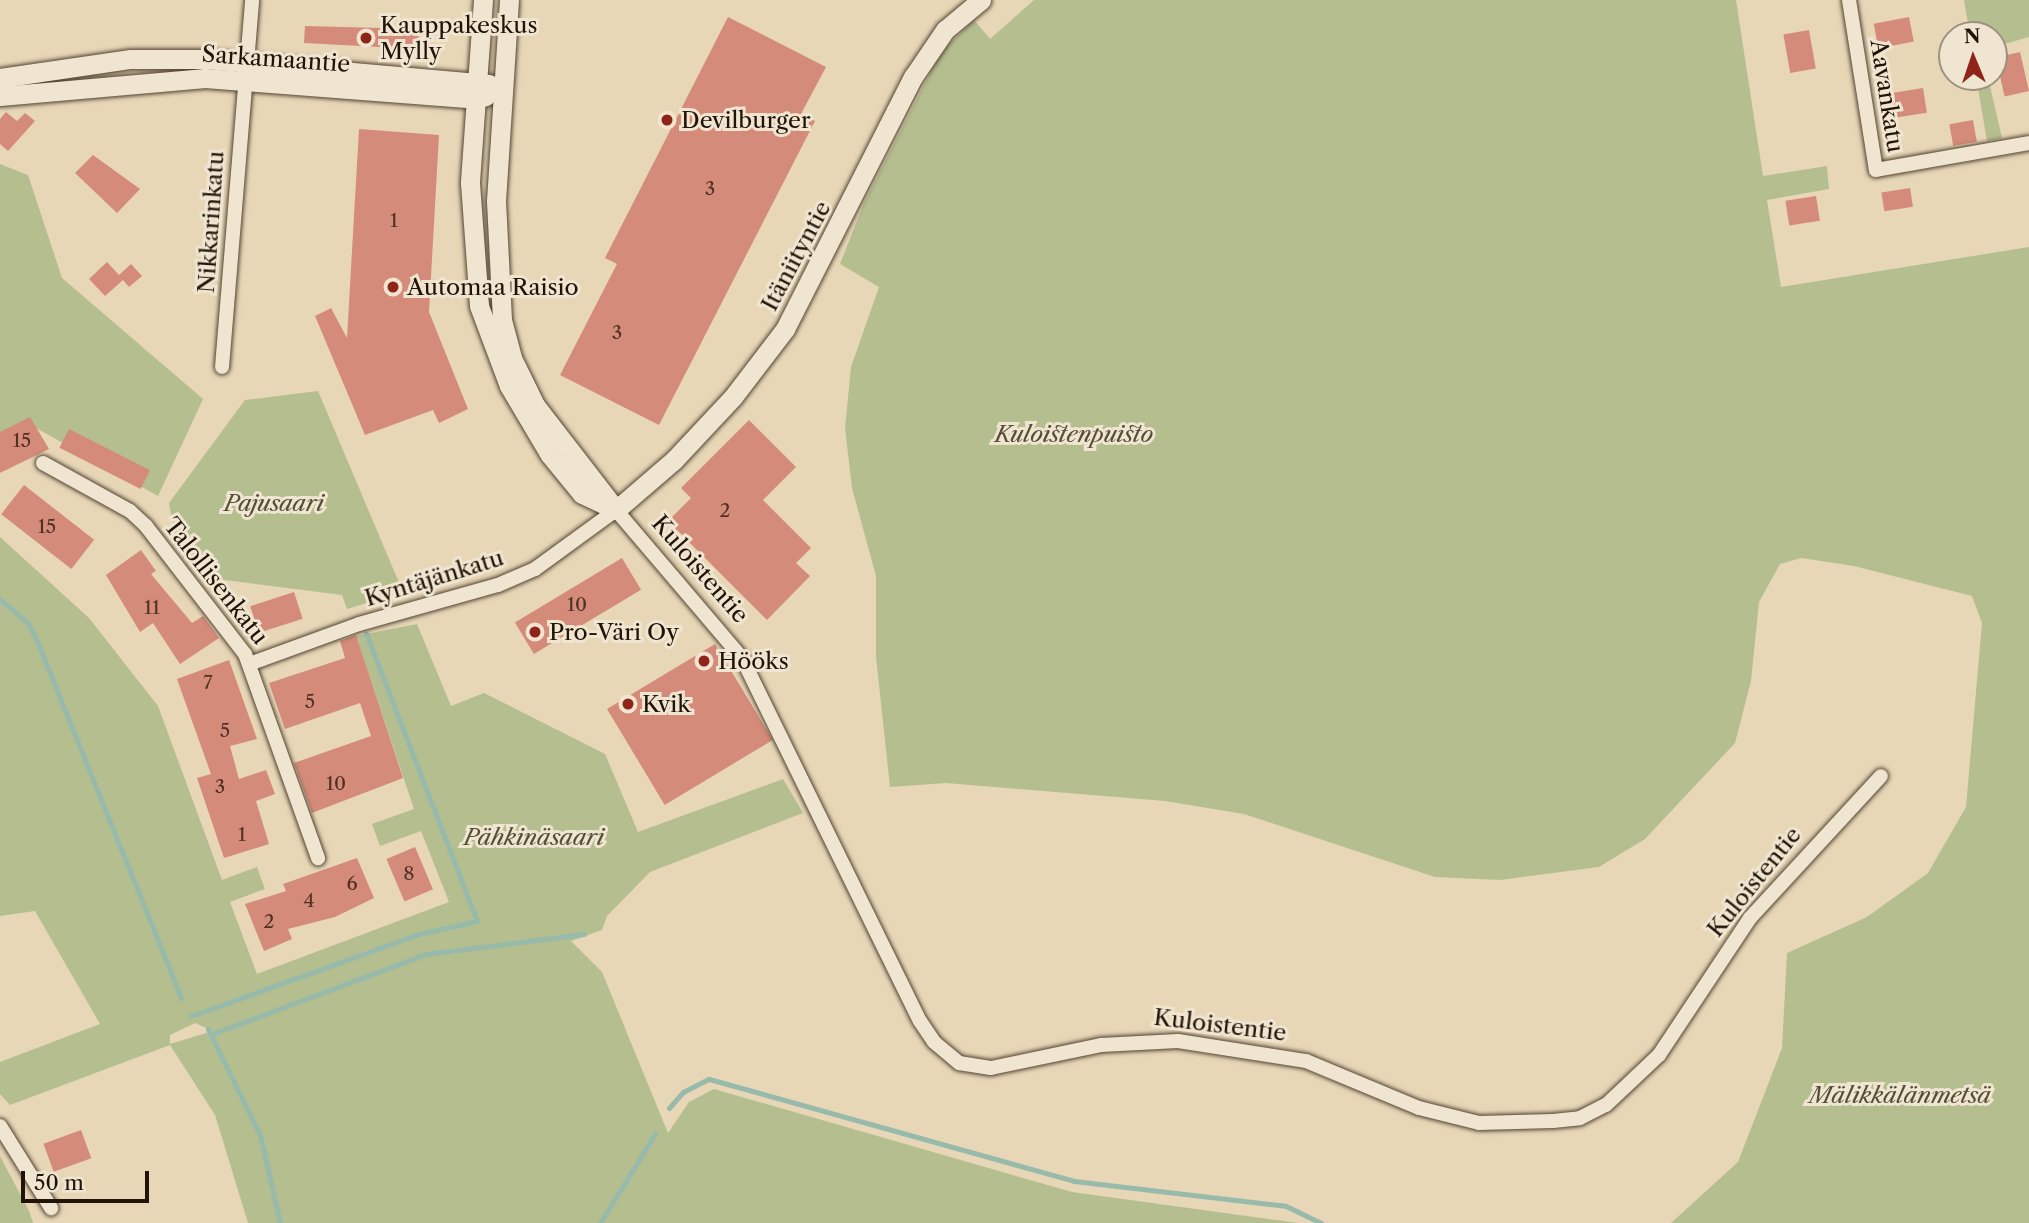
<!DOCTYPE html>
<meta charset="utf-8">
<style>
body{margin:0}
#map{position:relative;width:2029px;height:1223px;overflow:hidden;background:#e7d7b7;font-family:"Libre Caslon Text",serif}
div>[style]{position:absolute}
.green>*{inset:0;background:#b4be8f}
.stream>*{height:5px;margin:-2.5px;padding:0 2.5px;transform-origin:2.5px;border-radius:2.5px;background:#97baab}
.building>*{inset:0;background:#d58b79;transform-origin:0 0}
.roads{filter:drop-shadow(0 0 2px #534433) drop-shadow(0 0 2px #534433)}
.minor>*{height:14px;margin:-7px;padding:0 7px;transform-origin:7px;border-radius:7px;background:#efe5d0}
.tertiary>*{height:19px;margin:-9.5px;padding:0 9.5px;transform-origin:9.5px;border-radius:9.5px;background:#efe5d0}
.dots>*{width:19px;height:19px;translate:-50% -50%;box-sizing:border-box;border:4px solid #efe5d0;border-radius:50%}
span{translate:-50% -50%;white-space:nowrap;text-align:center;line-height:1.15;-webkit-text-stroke:6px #efe5d0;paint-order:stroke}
.number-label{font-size:19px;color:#4f3124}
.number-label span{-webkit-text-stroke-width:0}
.poi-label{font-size:23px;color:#221307}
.left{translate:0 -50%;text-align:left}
.street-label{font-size:23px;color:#221307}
.park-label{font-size:23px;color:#554f37;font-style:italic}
.north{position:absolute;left:1938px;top:21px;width:70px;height:70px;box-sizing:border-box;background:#efe5d0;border:2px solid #9d9180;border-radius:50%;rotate:358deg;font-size:19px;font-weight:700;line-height:28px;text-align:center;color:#221307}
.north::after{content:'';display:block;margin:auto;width:24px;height:32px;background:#8f2418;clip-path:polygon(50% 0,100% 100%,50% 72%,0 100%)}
.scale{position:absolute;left:21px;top:1171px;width:128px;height:32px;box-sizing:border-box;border:4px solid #221307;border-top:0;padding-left:9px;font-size:21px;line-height:24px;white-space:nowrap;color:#221307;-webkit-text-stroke:5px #efe5d0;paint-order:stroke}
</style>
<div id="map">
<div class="green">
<i style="clip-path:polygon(1034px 0,1736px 0,1763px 176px,1827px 166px,1829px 189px,1767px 200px,1781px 287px,2029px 247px,2029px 1223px,1671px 1223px,1738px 1162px,1782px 1048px,1787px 953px,1867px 917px,1928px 873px,1966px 807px,1982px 623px,1972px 596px,1854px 566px,1801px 558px,1780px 564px,1759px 602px,1751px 681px,1735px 743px,1645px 839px,1599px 867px,1500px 880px,1435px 877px,1244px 814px,1165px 801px,946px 783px,890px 787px,876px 657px,876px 576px,852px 488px,845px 428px,851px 367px,879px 287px,840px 264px,864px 203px,941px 52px,974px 20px,990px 39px)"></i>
<i style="clip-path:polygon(1964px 0,2029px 0,2029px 37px,1994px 47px,1994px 35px,1970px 35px)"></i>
<i style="clip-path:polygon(1976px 77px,1988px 77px,2002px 138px,1987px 141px)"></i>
<i style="clip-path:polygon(0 164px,28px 175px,62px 278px,203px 399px,158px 496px,27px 423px,0 433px)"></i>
<i style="clip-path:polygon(318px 391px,403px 592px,347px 609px,342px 595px,201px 577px,177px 547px,169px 503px,245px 400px)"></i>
<i style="clip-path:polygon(evenodd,0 537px,89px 618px,158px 706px,222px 880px,257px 867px,265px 889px,230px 902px,257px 974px,449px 902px,421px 831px,380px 846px,372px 824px,414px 809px,356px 636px,417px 624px,451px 706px,484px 693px,605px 754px,638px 832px,783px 779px,803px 813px,650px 872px,607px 916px,602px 930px,571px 941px,602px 972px,668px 1133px,689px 1102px,714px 1089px,1072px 1192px,1298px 1223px,248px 1223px,215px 1115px,170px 1045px,10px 1105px,0 1094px,0 1062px,100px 1024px,35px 911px,0 916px,0 537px,195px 1023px,213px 1031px,170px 1044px,170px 1035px,195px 1023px)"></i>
<i style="clip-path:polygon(0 1156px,29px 1211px,33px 1223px,0 1223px)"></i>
</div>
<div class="stream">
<i style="left:0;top:599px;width:37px;rotate:41deg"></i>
<i style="left:28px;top:623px;width:25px;rotate:64deg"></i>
<i style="left:39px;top:646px;width:380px;rotate:68deg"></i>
<i style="left:191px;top:1016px;width:242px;rotate:-19.8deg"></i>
<i style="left:419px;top:934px;width:59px;rotate:-12.6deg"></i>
<i style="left:477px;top:921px;width:308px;rotate:-111.1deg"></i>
<i style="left:208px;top:1029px;width:118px;rotate:63.9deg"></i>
<i style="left:260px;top:1135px;width:90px;rotate:77.2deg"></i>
<i style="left:212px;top:1034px;width:228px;rotate:-20.5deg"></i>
<i style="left:426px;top:954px;width:159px;rotate:-7.2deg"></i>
<i style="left:669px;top:1108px;width:21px;rotate:-49deg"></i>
<i style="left:683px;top:1092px;width:29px;rotate:-27deg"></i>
<i style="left:709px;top:1079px;width:379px;rotate:15.6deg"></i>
<i style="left:1074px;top:1181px;width:213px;rotate:6.7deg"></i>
<i style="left:1286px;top:1206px;width:39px;rotate:26deg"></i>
<i style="left:600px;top:1223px;width:105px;rotate:-58.3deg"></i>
</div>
<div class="building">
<i style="clip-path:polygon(728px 17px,826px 67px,801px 114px,815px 121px,659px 425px,560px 375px,617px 264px,605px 258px)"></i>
<i style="left:1909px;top:17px;width:25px;height:36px;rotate:79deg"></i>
<i style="clip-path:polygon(305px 26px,419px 29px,418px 49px,304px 43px)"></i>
<i style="left:1809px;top:30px;width:39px;height:26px;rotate:80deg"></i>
<i style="left:2020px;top:52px;width:40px;height:25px;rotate:77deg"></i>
<i style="left:1923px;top:88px;width:25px;height:36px;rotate:81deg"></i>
<i style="clip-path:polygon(6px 112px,17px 121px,25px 113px,35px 121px,8px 151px,0 144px,0 119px)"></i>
<i style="left:1973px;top:120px;width:22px;height:24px;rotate:80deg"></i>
<i style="clip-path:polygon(359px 129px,439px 135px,429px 312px,468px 409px,439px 423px,433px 410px,365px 435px,315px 316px,331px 308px,347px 338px)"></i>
<i style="clip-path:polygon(93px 155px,140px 189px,117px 213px,75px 173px)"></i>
<i style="left:1910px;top:188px;width:19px;height:29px;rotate:81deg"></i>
<i style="left:1816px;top:196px;width:25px;height:31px;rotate:81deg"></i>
<i style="clip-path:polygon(107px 262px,119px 275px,131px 264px,142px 276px,129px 287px,123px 280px,105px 296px,89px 279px)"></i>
<i style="clip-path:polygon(30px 417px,49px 449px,0 473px,0 432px)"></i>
<i style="clip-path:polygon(749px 420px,796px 467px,763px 500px,811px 548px,796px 563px,810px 576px,767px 620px,668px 521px,691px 498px,681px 488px)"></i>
<i style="left:69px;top:429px;width:91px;height:21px;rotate:27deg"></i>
<i style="left:24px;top:485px;width:89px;height:37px;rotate:38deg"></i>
<i style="clip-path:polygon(141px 550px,156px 571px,151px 574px,192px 623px,203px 616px,219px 638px,180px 664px,153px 623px,140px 632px,106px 575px)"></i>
<i style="left:622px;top:558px;width:37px;height:125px;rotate:59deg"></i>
<i style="left:294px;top:592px;width:28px;height:46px;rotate:72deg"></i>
<i style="clip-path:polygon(356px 635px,403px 778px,312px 813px,294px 763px,371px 736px,360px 703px,285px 729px,269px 683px,345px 658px,340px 641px)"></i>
<i style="left:715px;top:644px;width:112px;height:126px;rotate:59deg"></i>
<i style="clip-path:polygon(229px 660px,257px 739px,230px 746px,239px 779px,266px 770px,275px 794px,256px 801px,269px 844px,224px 858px,197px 778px,211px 774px,177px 679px)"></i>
<i style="left:415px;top:847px;width:46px;height:31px;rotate:67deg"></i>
<i style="clip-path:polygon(357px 858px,374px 898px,335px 917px,288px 929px,292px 939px,264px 951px,245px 904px,286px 891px,283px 884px)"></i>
<i style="left:81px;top:1130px;width:30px;height:40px;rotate:70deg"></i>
</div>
<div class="roads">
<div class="minor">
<i style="left:1849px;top:0;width:172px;rotate:81deg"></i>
<i style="left:1876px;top:170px;width:155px;rotate:-10deg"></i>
<i style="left:222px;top:367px;width:368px;rotate:-85.3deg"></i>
<i style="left:43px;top:463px;width:99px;rotate:28.9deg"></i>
<i style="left:130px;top:511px;width:22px;rotate:43deg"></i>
<i style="left:146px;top:526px;width:162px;rotate:52.3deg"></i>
<i style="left:245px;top:654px;width:217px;rotate:70.3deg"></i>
<i style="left:252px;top:663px;width:114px;rotate:-20deg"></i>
<i style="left:359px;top:624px;width:144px;rotate:-15.7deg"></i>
<i style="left:498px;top:585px;width:40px;rotate:-23.4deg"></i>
<i style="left:535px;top:569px;width:100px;rotate:-36.1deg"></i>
<i style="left:616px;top:510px;width:194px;rotate:49.6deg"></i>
<i style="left:742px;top:658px;width:404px;rotate:63.9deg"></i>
<i style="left:920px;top:1021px;width:25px;rotate:56deg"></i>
<i style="left:934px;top:1042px;width:33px;rotate:40deg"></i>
<i style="left:959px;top:1063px;width:32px;rotate:9deg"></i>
<i style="left:991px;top:1068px;width:112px;rotate:-11.8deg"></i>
<i style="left:1101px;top:1045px;width:77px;rotate:-3deg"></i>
<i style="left:1178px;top:1041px;width:130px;rotate:8.9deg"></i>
<i style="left:1306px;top:1061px;width:122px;rotate:22.6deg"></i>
<i style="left:1419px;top:1108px;width:62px;rotate:14deg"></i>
<i style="left:1479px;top:1123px;width:74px;rotate:-1.5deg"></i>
<i style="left:1553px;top:1121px;width:27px;rotate:-6deg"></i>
<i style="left:1580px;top:1118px;width:29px;rotate:-27deg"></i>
<i style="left:1606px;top:1105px;width:73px;rotate:-43.3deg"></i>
<i style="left:1659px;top:1055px;width:164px;rotate:-56.4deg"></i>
<i style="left:1750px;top:918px;width:193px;rotate:-47.3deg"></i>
<i style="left:0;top:1126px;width:97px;rotate:58.1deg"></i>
</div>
<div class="tertiary">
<i style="left:483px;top:0;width:183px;rotate:94.1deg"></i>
<i style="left:470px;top:183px;width:123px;rotate:85.8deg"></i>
<i style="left:479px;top:306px;width:85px;rotate:69.4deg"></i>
<i style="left:509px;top:386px;width:80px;rotate:59.3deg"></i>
<i style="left:550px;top:455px;width:50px;rotate:50.6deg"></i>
<i style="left:582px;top:494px;width:38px;rotate:25deg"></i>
<i style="left:509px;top:0;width:201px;rotate:93.7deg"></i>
<i style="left:496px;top:201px;width:119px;rotate:87.1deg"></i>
<i style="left:502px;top:320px;width:39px;rotate:75deg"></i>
<i style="left:512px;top:358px;width:52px;rotate:63.9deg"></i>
<i style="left:535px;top:405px;width:128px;rotate:52.3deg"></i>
<i style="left:0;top:78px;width:132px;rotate:-8.3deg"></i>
<i style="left:131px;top:59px;width:74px"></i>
<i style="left:205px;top:59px;width:285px;rotate:5deg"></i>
<i style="left:0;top:96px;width:206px;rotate:-5deg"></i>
<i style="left:205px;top:78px;width:272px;rotate:4.4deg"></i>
<i style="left:476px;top:99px;width:10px;rotate:-17deg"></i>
<i style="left:616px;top:510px;width:77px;rotate:-40.8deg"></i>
<i style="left:674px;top:460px;width:86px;rotate:-46.9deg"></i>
<i style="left:733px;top:397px;width:86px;rotate:-52.6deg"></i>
<i style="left:785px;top:329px;width:283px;rotate:-63.1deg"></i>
<i style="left:913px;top:77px;width:57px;rotate:-55.8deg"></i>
<i style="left:945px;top:30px;width:47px;rotate:-39.8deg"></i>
</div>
</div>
<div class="dots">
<i style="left:366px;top:38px;background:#8f2418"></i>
<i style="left:667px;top:120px;background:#8f2418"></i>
<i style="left:393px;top:287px;background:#8f2418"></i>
<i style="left:535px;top:632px;background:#8f2418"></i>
<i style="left:704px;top:661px;background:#8f2418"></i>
<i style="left:628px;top:704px;background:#8f2418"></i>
</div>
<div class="number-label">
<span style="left:710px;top:189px">3</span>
<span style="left:394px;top:221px">1</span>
<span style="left:617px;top:333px">3</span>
<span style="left:22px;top:441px">15</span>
<span style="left:725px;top:511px">2</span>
<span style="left:47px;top:527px">15</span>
<span style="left:577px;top:605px">10</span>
<span style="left:152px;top:608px">11</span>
<span style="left:208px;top:683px">7</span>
<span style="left:310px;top:702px">5</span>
<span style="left:225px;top:731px">5</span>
<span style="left:336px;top:784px">10</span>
<span style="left:220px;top:787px">3</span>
<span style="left:242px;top:835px">1</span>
<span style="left:409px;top:874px">8</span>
<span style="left:352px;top:884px">6</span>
<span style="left:309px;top:901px">4</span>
<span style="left:269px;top:922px">2</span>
</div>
<div class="poi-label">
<span class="left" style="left:380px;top:38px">Kauppakeskus<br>Mylly</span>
<span class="left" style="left:681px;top:120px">Devilburger</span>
<span class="left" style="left:407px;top:287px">Automaa Raisio</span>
<span class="left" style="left:549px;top:632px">Pro-Väri Oy</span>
<span class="left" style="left:718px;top:661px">Hööks</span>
<span class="left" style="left:642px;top:704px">Kvik</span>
</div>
<div class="street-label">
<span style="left:276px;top:59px;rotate:4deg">Sarkamaantie</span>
<span style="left:1887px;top:96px;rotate:81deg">Aavankatu</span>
<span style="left:211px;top:222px;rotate:-86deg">Nikkarinkatu</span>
<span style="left:796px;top:256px;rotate:-62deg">Itäniityntie</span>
<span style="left:700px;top:569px;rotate:49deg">Kuloistentie</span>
<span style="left:434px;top:578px;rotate:-17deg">Kyntäjänkatu</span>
<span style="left:216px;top:581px;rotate:52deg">Talollisenkatu</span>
<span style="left:1754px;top:882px;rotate:-51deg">Kuloistentie</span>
<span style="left:1220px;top:1025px;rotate:7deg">Kuloistentie</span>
</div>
<div class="park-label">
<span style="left:1074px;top:434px">Kuloistenpuisto</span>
<span style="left:274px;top:503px">Pajusaari</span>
<span style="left:534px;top:837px">Pähkinäsaari</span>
<span style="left:1900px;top:1095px">Mälikkälänmetsä</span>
</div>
<div class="north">N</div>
<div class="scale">50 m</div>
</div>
